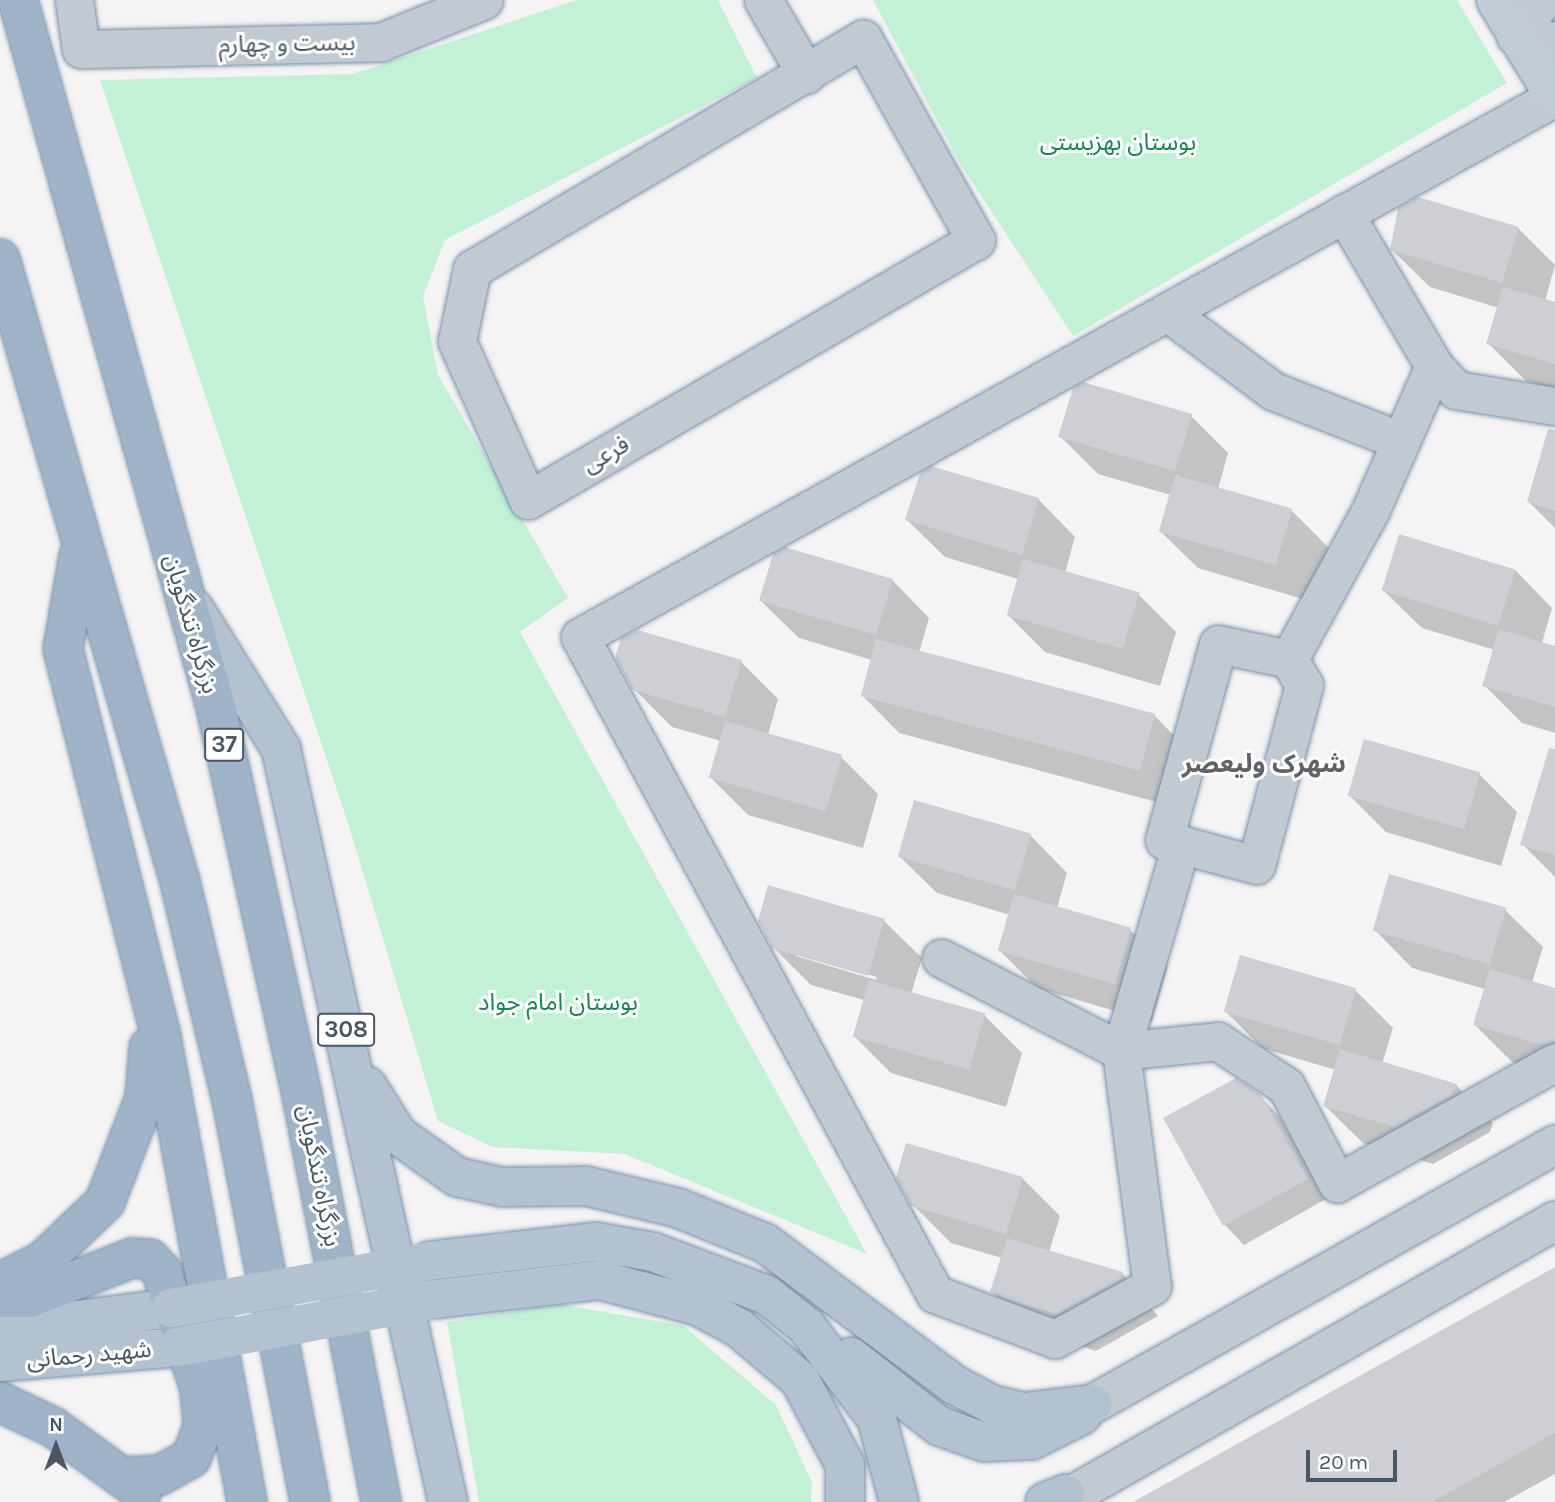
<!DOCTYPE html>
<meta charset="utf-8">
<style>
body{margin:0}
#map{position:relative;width:1555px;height:1502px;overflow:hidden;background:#f5f3f3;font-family:Karla,"Noto Sans Arabic",sans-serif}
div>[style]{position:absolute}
.green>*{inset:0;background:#c3f1d5}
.shadow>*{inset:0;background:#0003}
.building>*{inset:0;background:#cdcfd5;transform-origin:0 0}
.roads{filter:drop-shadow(0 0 2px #7690ad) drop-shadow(0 0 2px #7690ad)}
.minor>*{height:37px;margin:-18.5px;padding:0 18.5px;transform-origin:18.5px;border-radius:18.5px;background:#c1cad2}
.tertiary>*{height:38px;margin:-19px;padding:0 19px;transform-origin:19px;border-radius:19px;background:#c1cad2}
.secondary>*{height:38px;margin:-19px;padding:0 19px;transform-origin:19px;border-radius:19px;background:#c1cbd6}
.primary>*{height:38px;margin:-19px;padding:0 19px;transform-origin:19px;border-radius:19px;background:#b3c2d1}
.trunk>*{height:38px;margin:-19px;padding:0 19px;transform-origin:19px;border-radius:19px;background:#9fb4c9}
.primary-bridge>*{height:38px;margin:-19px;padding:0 19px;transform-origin:19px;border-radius:19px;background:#b3c2d1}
span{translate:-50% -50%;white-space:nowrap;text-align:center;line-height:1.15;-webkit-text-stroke:6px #fff;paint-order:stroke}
.shield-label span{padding:2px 5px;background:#fff;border:2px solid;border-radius:5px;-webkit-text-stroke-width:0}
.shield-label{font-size:23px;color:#4a5661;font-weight:700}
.street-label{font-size:24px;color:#4a5661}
.park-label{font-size:24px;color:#17864f}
.neighbourhood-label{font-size:26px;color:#5f6368;font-weight:700}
.north{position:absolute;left:21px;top:1411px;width:70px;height:70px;-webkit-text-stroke:5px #fff;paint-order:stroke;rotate:0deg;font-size:19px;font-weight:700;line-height:28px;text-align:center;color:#4a5661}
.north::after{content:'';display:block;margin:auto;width:24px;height:32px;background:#4a5661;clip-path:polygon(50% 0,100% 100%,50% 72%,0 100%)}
.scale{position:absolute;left:1306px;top:1450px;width:91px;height:32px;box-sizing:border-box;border:4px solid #4a5661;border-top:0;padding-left:9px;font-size:21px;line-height:24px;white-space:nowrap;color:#4a5661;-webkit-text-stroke:5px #fff;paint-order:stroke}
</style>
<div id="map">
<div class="green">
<i style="clip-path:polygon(576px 0,718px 0,757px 78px,445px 240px,423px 296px,438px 375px,568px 598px,520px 632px,867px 1254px,625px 1154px,493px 1147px,438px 1121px,348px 823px,100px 80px,353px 74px)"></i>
<i style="clip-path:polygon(873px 0,1457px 0,1507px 83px,1073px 336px,961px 165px)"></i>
<i style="clip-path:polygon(559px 1304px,684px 1326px,776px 1405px,812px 1482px,811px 1502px,479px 1502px,447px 1322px)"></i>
</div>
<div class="shadow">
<i style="clip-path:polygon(1518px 228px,1555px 265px,1545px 301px,1555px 304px,1555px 389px,1526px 381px,1488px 343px,1499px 308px,1430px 287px,1392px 250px)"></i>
<i style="clip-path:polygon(1191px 416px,1228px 453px,1218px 489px,1291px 510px,1329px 548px,1313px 602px,1198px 568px,1160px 531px,1171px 495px,1098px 474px,1060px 436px)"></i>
<i style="clip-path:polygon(1555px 451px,1555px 528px,1529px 502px)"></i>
<i style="clip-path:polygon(1038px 499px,1075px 537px,1065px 573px,1138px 594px,1176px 632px,1160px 686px,1045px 652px,1008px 615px,1018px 579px,945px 557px,907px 520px)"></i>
<i style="clip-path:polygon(1515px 570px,1552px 608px,1542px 643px,1555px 647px,1555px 733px,1522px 723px,1484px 685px,1495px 650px,1422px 628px,1384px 591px)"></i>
<i style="clip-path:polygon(892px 580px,929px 618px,919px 653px,1154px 715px,1191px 753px,1175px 807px,899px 733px,862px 695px,872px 660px,799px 638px,761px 601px)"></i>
<i style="clip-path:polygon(741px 662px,778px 699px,768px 735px,841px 757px,878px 794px,863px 848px,748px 815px,710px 777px,721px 741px,672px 727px,634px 689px)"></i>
<i style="clip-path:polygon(1479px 774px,1517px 812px,1501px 866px,1386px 832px,1349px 795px)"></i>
<i style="clip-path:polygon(1555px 795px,1555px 877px,1522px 844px)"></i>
<i style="clip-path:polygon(1030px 835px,1067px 873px,1057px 908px,1130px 930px,1168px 967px,1152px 1022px,1037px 988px,1000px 951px,1010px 915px,937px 893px,899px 856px)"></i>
<i style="clip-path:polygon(1505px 910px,1543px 947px,1532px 983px,1555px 990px,1555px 1075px,1512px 1062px,1475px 1025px,1485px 989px,1412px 968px,1375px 930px)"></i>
<i style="clip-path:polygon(evenodd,884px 921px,922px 958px,911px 994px,984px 1015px,1022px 1053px,1006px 1107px,891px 1073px,854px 1036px,864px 1000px,811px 985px,773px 947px,884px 921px,796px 953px,877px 977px,876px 980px,796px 956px,796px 953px)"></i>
<i style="clip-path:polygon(1355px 990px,1393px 1028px,1382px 1064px,1456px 1085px,1493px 1123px,1490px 1132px,1433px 1164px,1363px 1143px,1325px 1106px,1336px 1070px,1262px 1048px,1225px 1011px)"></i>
<i style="clip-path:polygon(1260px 1096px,1280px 1117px,1326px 1199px,1244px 1245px,1225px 1225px)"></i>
<i style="clip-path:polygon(1022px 1178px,1060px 1216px,1049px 1252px,1122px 1273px,1158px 1316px,1096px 1351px,1030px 1329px,992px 1292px,1002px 1258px,951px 1243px,913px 1205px)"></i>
<i style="clip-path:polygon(1555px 1269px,1555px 1474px,1504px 1502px,1136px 1502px)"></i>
</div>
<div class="building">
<i style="clip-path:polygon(1418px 197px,1519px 227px,1502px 283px,1390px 250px,1398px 208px)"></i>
<i style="clip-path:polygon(1503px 287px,1555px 302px,1555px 364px,1486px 344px)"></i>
<i style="clip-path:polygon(1083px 382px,1192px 414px,1175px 471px,1058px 437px,1073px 388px)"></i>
<i style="clip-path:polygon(1548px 429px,1555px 430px,1555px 511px,1527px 502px)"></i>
<i style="clip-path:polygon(931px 466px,1039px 498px,1022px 555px,905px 520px,920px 473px)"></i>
<i style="left:1175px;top:475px;width:122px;height:59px;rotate:16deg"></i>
<i style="left:1399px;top:534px;width:122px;height:59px;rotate:17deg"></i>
<i style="clip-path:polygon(785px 547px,893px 579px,876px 635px,759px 601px,773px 554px)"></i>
<i style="left:1023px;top:559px;width:121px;height:59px;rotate:16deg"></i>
<i style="clip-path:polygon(1499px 629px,1555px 646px,1555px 707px,1482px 686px)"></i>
<i style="clip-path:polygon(637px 630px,742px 660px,725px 717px,633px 690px,615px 658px,621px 638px)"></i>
<i style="left:876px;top:639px;width:289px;height:59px;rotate:15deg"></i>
<i style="left:725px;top:721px;width:122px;height:59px;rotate:16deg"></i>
<i style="left:1364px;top:739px;width:121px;height:59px;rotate:16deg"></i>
<i style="clip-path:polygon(1549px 748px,1555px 749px,1555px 855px,1520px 845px)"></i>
<i style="left:914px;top:800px;width:122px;height:59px;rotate:16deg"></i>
<i style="left:1389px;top:874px;width:122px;height:59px;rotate:16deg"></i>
<i style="clip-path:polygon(768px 885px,885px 919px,868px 976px,772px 948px,758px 921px)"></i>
<i style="left:1014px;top:894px;width:122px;height:59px;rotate:16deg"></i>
<i style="left:1240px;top:955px;width:121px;height:59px;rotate:16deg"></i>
<i style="clip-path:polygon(1490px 969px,1555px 988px,1555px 1041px,1542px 1045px,1473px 1025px)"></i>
<i style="left:869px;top:980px;width:121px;height:59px;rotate:16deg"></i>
<i style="clip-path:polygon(1340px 1049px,1457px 1084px,1453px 1094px,1395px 1127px,1323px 1106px)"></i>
<i style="clip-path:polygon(1236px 1078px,1261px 1095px,1308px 1179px,1223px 1226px,1163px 1118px)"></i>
<i style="clip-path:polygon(906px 1143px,1023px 1177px,1006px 1234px,911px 1206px,896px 1178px)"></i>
<i style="clip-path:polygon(1007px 1238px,1123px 1272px,1121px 1279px,1057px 1314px,1015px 1302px,990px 1292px)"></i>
<i style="clip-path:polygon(1555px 1267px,1555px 1433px,1432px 1502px,1133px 1502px)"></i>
</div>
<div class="roads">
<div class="minor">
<i style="left:74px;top:0;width:49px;rotate:81.9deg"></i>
<i style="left:81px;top:49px;width:300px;rotate:-1.3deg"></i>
<i style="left:381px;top:42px;width:111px;rotate:-22.2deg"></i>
<i style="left:763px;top:0;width:86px;rotate:59.8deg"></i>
<i style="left:1516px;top:36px;width:39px;rotate:7deg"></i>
<i style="left:863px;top:39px;width:231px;rotate:60.7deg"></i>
<i style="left:976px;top:240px;width:518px;rotate:149.87deg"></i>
<i style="left:528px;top:500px;width:174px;rotate:-114.1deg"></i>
<i style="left:457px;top:341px;width:74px;rotate:-78.2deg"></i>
<i style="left:472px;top:269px;width:454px;rotate:-30.5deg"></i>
<i style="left:1344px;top:213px;width:178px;rotate:59.5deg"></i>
<i style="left:1434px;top:366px;width:33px;rotate:47deg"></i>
<i style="left:1456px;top:390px;width:100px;rotate:9.2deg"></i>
<i style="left:1167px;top:312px;width:132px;rotate:36.7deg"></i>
<i style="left:1273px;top:391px;width:137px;rotate:21.3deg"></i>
<i style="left:1218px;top:644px;width:73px;rotate:11.9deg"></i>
<i style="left:1289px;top:659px;width:30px;rotate:60deg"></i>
<i style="left:1304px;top:685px;width:186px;rotate:104.9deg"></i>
<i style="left:1256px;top:865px;width:95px;rotate:-164.8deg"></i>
<i style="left:1164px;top:840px;width:203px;rotate:-74.6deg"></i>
<i style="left:1289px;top:659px;width:171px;rotate:-61.3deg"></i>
<i style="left:1371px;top:509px;width:156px;rotate:-66.2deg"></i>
<i style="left:1181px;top:844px;width:216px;rotate:106.2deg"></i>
<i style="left:1121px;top:1051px;width:97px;rotate:-5.9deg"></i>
<i style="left:1217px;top:1041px;width:82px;rotate:33.1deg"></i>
<i style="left:1286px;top:1086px;width:110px;rotate:62.3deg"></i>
<i style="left:1337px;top:1183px;width:249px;rotate:-29deg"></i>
<i style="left:941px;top:958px;width:203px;rotate:27.3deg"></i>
<i style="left:1121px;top:1051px;width:237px;rotate:82.5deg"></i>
<i style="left:1152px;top:1286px;width:111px;rotate:151.3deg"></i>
<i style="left:1055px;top:1339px;width:128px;rotate:-159.4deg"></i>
<i style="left:935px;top:1294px;width:747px;rotate:-118.38deg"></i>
<i style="left:580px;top:637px;width:1115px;rotate:-28.98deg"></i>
</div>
<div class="tertiary">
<i style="left:1516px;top:36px;width:45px;rotate:-53.1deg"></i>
<i style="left:1093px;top:1404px;width:530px;rotate:-29.28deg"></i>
<i style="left:1060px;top:1502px;width:569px;rotate:-29.58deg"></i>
</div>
<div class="secondary">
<i style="left:1496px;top:0;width:114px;rotate:58.7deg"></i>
</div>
<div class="primary">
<i style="left:194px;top:609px;width:165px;rotate:58.1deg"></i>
<i style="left:281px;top:749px;width:771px;rotate:77.5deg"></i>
<i style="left:367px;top:1086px;width:58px;rotate:57.7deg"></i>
<i style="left:398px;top:1135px;width:72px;rotate:35.4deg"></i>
<i style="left:457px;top:1177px;width:46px;rotate:12.5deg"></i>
<i style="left:502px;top:1187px;width:84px;rotate:-0.7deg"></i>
<i style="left:586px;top:1186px;width:95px;rotate:13.4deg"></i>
<i style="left:678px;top:1208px;width:94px;rotate:21.9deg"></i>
<i style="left:765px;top:1243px;width:237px;rotate:36.8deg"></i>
<i style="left:955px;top:1385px;width:43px;rotate:27.8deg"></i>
<i style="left:993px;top:1405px;width:32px;rotate:13deg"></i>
<i style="left:1024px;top:1412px;width:69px;rotate:-6.6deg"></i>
<i style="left:429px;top:1261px;width:168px;rotate:-6.5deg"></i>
<i style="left:596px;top:1242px;width:58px;rotate:10deg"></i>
<i style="left:653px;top:1252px;width:122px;rotate:20.7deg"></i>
<i style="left:767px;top:1295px;width:50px;rotate:38.5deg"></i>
<i style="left:806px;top:1326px;width:117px;rotate:52.6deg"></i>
<i style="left:877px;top:1419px;width:86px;rotate:75.2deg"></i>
<i style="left:435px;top:1299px;width:166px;rotate:-6.6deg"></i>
<i style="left:600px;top:1280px;width:101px;rotate:14.9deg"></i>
<i style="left:698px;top:1306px;width:47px;rotate:28.2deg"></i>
<i style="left:739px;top:1328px;width:80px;rotate:40.4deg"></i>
<i style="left:800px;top:1380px;width:96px;rotate:62.1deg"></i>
<i style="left:845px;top:1465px;width:37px;rotate:90deg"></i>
<i style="left:0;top:1330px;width:172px;rotate:-7.3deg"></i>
<i style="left:851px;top:1357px;width:112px;rotate:38.1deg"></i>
<i style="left:939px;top:1426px;width:48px;rotate:19.6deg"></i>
<i style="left:984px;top:1442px;width:48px;rotate:-2.4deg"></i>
<i style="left:1032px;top:1440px;width:56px;rotate:-26.6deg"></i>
<i style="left:0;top:1362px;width:179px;rotate:-4.8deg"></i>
<i style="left:1045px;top:1502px;width:22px;rotate:-22deg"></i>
</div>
<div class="trunk">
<i style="left:18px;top:0;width:734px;rotate:74.35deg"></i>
<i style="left:216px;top:707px;width:397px;rotate:77.5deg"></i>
<i style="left:302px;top:1095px;width:415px;rotate:79deg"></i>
<i style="left:0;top:259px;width:648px;rotate:73.88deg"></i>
<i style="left:180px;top:882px;width:224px;rotate:76.6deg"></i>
<i style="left:232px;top:1100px;width:409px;rotate:79deg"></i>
<i style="left:79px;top:556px;width:94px;rotate:99.8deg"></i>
<i style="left:63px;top:649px;width:395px;rotate:75.8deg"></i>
<i style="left:160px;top:1032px;width:478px;rotate:79.5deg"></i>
<i style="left:0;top:1283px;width:48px;rotate:-27.1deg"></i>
<i style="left:43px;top:1261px;width:86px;rotate:-43.6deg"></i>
<i style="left:105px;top:1202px;width:111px;rotate:-69deg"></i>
<i style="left:145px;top:1098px;width:51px;rotate:-85.5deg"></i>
<i style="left:0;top:1298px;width:30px"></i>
<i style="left:30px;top:1298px;width:110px;rotate:-21.4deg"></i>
<i style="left:132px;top:1258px;width:18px;rotate:3deg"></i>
<i style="left:150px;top:1259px;width:18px;rotate:47deg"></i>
<i style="left:162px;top:1272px;width:123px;rotate:72deg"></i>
<i style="left:200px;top:1389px;width:38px;rotate:85deg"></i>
<i style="left:203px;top:1427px;width:33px;rotate:111deg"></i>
<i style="left:191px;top:1458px;width:35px;rotate:151deg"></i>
<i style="left:160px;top:1475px;width:37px;rotate:177deg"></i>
<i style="left:0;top:1402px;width:59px;rotate:25.3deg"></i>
<i style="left:53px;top:1427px;width:110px;rotate:36.1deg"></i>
</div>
</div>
<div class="primary-bridge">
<i style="left:171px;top:1308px;width:262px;rotate:-10.3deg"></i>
<i style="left:178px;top:1347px;width:261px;rotate:-10.6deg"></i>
</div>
<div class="shield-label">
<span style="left:224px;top:745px">37</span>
<span style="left:346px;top:1030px">308</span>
</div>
<div class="street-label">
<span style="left:287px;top:44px;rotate:-1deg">بیست و چهارم</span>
<span style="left:606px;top:455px;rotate:-30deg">فرعی</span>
<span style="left:191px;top:624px;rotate:74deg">بزرگراه تندگویان</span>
<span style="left:319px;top:1176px;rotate:79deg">بزرگراه تندگویان</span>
<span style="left:89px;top:1355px;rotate:-5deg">شهید رحمانی</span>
</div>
<div class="park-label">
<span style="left:1118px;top:143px">بوستان بهزیستی</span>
<span style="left:558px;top:1003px">بوستان امام جواد</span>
</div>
<div class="neighbourhood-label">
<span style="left:1264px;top:764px">شهرک ولیعصر</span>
</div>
<div class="north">N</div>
<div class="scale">20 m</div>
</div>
